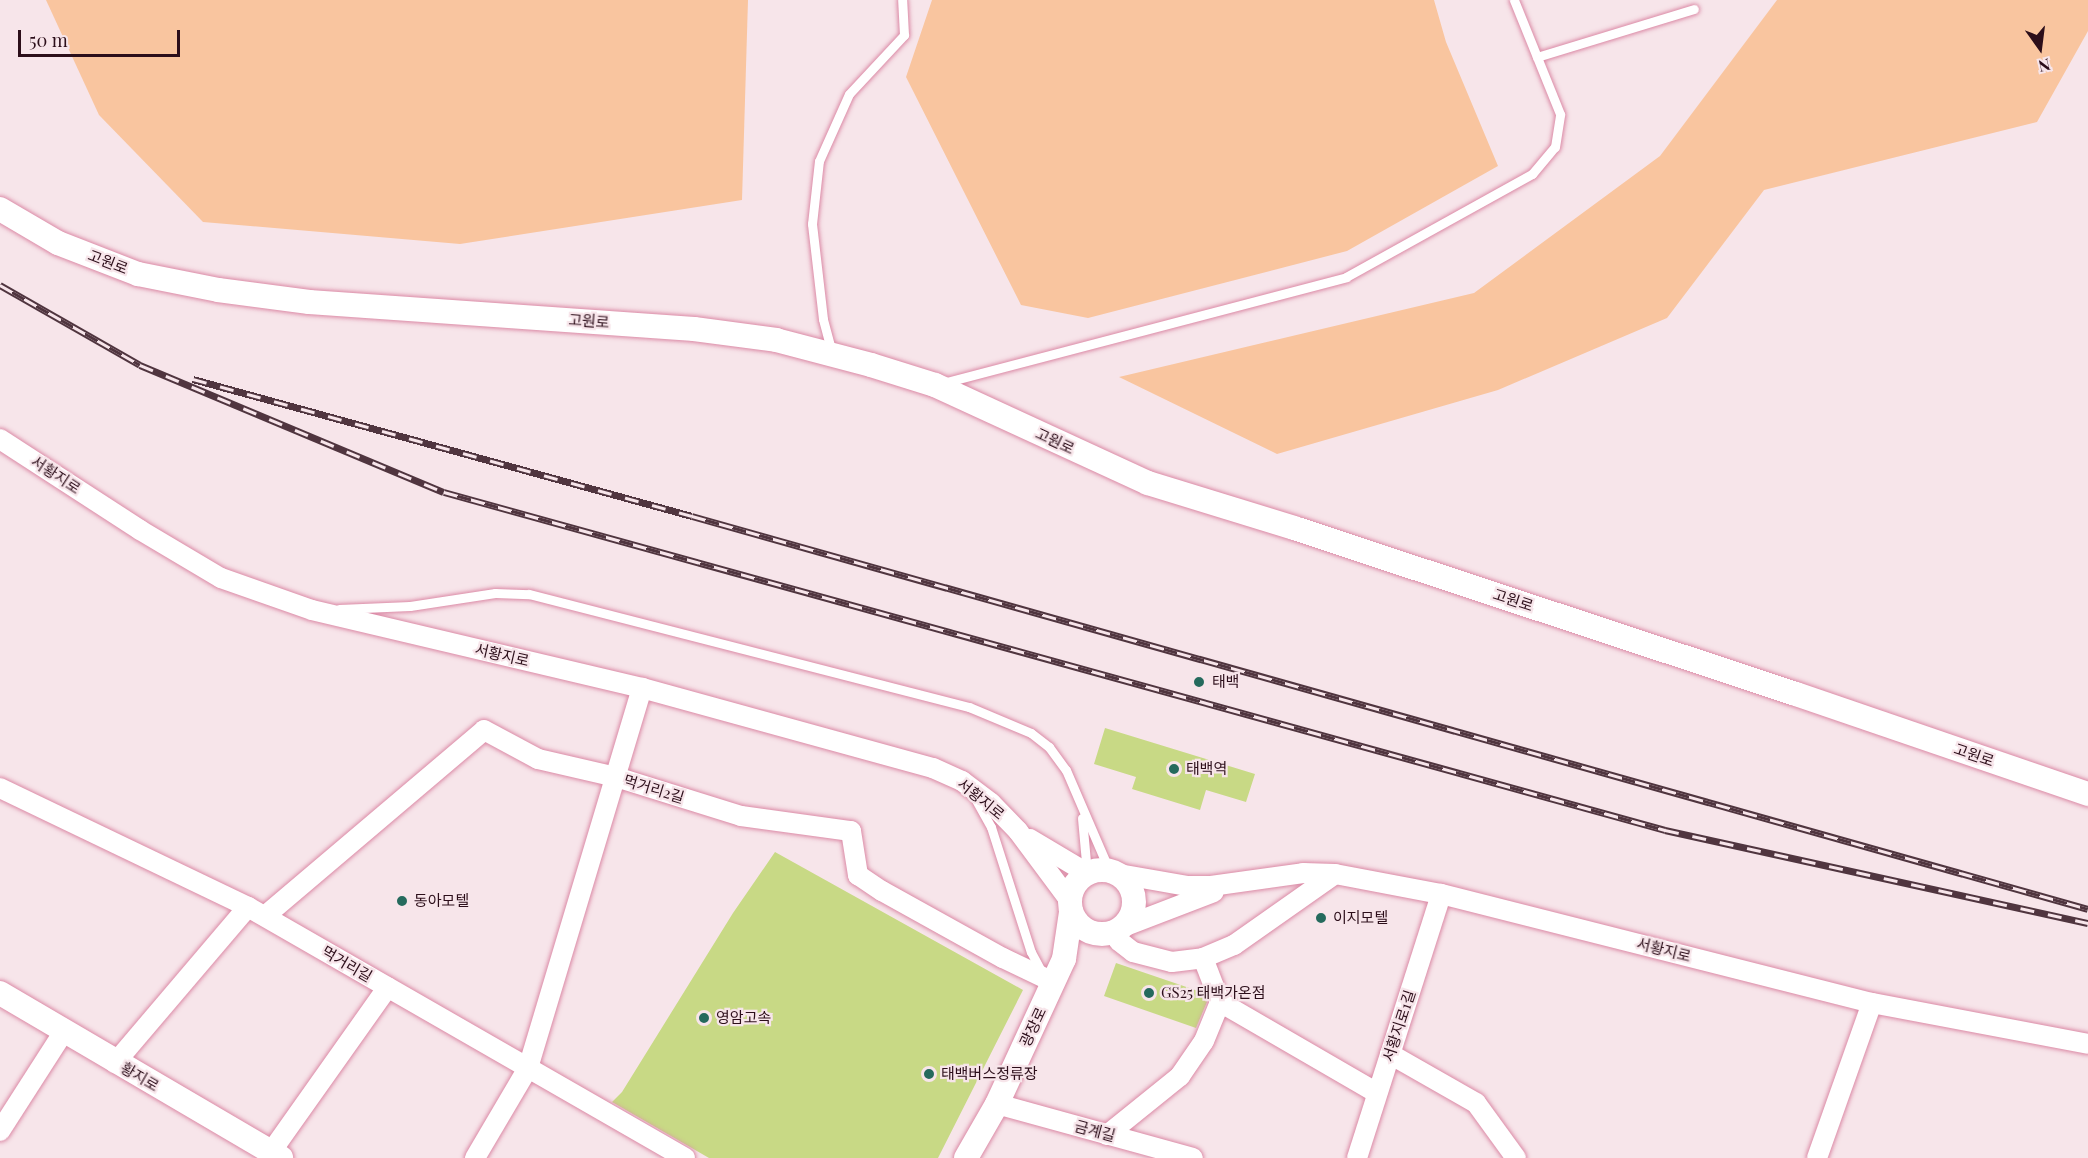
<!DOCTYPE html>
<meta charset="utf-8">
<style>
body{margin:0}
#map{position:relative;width:2088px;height:1158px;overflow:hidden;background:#f7e5ea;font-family:"Playfair Display","Noto Sans KR",serif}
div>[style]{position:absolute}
.green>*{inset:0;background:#f9c59f}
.building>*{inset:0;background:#c8d985}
.roads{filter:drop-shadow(0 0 2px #db8aa6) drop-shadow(0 0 2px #db8aa6)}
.service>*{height:9px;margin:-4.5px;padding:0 4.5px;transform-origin:4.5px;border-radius:4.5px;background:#fff}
.minor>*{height:20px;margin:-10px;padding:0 10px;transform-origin:10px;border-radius:10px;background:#fff}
.tertiary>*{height:24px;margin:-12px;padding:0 12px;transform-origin:12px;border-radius:12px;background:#fff}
.tertiary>.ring{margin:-12px;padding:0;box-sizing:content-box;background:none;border:24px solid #fff;border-radius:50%}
.rail>*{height:7px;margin-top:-3.5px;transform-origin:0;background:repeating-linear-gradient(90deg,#f7e5ea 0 14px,#50353f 0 28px);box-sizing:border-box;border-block:2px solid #50353f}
.dots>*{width:16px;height:16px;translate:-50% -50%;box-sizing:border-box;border:3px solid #f7e5ea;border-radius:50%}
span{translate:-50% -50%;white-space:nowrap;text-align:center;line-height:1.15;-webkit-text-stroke:4.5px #f7e5ea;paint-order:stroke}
.street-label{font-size:15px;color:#2c0e1a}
.poi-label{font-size:15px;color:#2c0e1a}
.left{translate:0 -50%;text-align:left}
.north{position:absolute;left:2010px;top:18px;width:60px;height:60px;-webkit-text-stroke:4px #f7e5ea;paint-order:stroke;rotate:166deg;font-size:16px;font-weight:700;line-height:24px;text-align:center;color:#2c0e1a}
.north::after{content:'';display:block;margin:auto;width:21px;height:27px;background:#2c0e1a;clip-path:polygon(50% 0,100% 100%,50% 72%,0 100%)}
.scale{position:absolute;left:18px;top:30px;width:162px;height:27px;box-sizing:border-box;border:3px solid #2c0e1a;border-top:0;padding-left:8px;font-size:18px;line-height:21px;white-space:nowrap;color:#2c0e1a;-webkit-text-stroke:4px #f7e5ea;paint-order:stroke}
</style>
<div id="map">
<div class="green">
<i style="clip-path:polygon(46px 0,748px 0,742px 200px,460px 244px,203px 222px,99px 115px)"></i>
<i style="clip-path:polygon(932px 0,1434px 0,1446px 42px,1498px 166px,1347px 251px,1088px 318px,1021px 305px,906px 77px)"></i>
<i style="clip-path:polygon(1777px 0,2088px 0,2088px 31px,2037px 122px,1764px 190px,1667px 318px,1498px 390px,1277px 454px,1119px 377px,1474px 293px,1660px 156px)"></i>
</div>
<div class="building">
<i style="clip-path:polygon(1105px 728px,1255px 774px,1246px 802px,1206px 790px,1200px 810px,1132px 789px,1136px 777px,1094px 764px)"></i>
<i style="clip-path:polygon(775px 852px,1023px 990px,938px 1158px,709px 1158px,612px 1102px,622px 1092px,733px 913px)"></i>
<i style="clip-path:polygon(1116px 963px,1204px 993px,1207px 1002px,1196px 1028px,1104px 996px)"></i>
</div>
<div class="roads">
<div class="service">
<i style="left:1537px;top:57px;width:164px;rotate:-17deg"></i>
<i style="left:832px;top:353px;width:35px;rotate:-105deg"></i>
<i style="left:823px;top:319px;width:96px;rotate:-96.6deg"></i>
<i style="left:812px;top:224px;width:63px;rotate:-83.7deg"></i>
<i style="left:819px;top:161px;width:73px;rotate:-65.9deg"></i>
<i style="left:849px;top:94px;width:81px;rotate:-47deg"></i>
<i style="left:904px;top:35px;width:35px;rotate:-93deg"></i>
<i style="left:943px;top:383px;width:417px;rotate:-14.7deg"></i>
<i style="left:1346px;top:277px;width:213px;rotate:-29deg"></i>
<i style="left:1532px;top:174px;width:35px;rotate:-50deg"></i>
<i style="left:1555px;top:147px;width:33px;rotate:-81deg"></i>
<i style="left:1560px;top:114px;width:123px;rotate:-112deg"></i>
<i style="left:339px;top:609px;width:71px;rotate:-2.4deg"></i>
<i style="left:410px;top:606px;width:86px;rotate:-8.7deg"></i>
<i style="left:495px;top:593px;width:34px;rotate:2deg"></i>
<i style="left:529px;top:594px;width:454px;rotate:14.4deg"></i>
<i style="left:969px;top:707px;width:67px;rotate:22.8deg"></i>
<i style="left:1031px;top:733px;width:23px;rotate:38deg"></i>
<i style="left:1049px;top:747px;width:29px;rotate:54deg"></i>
<i style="left:1066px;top:770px;width:109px;rotate:66.7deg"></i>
<i style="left:976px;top:800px;width:31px;rotate:61deg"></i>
<i style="left:991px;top:827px;width:131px;rotate:72.3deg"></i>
<i style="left:1031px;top:952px;width:21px;rotate:62deg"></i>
<i style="left:1082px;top:818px;width:55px;rotate:84.8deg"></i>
</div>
<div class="minor">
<i style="left:0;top:439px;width:167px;rotate:33deg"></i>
<i style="left:140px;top:530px;width:94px;rotate:30.7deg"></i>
<i style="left:221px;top:578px;width:96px;rotate:19.4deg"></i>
<i style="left:312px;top:610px;width:339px;rotate:13.3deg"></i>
<i style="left:642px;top:688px;width:302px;rotate:15.4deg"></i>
<i style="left:933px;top:768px;width:32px;rotate:24deg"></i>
<i style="left:962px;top:781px;width:36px;rotate:37deg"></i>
<i style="left:991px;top:803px;width:39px;rotate:46deg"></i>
<i style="left:1018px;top:831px;width:87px;rotate:53.4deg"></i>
<i style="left:0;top:788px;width:275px;rotate:25.6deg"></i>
<i style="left:248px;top:907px;width:504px;rotate:29.87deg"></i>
<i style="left:1030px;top:839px;width:66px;rotate:30.8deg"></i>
<i style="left:1119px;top:874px;width:70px;rotate:9.9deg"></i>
<i style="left:1188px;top:886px;width:23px"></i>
<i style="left:1211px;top:886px;width:93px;rotate:-8deg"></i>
<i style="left:1303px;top:873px;width:32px;rotate:2deg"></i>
<i style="left:1335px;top:874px;width:108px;rotate:10.7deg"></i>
<i style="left:1441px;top:894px;width:445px;rotate:14.2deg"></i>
<i style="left:1872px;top:1003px;width:220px;rotate:10.7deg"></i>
<i style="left:265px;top:916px;width:287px;rotate:-40.3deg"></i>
<i style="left:484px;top:730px;width:61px;rotate:28.2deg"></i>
<i style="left:538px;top:759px;width:80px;rotate:13deg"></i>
<i style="left:616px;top:777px;width:131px;rotate:17.3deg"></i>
<i style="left:741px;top:816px;width:111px;rotate:7.8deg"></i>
<i style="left:851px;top:831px;width:45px;rotate:81deg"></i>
<i style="left:858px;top:875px;width:29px;rotate:34deg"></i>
<i style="left:882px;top:891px;width:138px;rotate:29deg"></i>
<i style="left:1003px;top:958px;width:55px;rotate:25.6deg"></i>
<i style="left:1123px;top:927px;width:97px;rotate:-21deg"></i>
<i style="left:1114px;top:932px;width:10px;rotate:61deg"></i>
<i style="left:1119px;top:941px;width:18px;rotate:38deg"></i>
<i style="left:1133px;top:952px;width:40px;rotate:14.4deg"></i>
<i style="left:1172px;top:962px;width:31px;rotate:-7deg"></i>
<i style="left:1203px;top:958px;width:34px;rotate:-23deg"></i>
<i style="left:1234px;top:945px;width:123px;rotate:-35.1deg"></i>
<i style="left:1220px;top:1002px;width:181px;rotate:30.1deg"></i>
<i style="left:1390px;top:1054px;width:99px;rotate:29.7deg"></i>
<i style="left:1476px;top:1103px;width:68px;rotate:54deg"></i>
<i style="left:115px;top:1063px;width:205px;rotate:-49.6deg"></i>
<i style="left:997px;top:1104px;width:203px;rotate:15.4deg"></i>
<i style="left:0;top:1131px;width:117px;rotate:-57.3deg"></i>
<i style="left:1107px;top:1135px;width:94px;rotate:-38.9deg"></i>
<i style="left:1180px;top:1076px;width:42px;rotate:-55.6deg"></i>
<i style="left:1204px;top:1041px;width:42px;rotate:-67.7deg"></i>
<i style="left:1220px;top:1002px;width:47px;rotate:-111.1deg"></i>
<i style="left:271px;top:1152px;width:202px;rotate:-54.7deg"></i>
<i style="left:475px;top:1158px;width:104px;rotate:-59.5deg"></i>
<i style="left:528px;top:1068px;width:397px;rotate:-73.3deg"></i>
<i style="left:1357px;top:1158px;width:277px;rotate:-72.3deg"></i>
<i style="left:1817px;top:1158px;width:164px;rotate:-70.5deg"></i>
</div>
<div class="tertiary">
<i style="left:0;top:209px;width:67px;rotate:30.4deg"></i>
<i style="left:58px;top:243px;width:86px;rotate:21.2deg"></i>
<i style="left:138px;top:274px;width:82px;rotate:11.3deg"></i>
<i style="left:218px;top:290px;width:92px;rotate:7.5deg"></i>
<i style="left:309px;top:302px;width:386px;rotate:4deg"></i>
<i style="left:694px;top:329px;width:83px;rotate:7.6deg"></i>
<i style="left:776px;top:340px;width:98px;rotate:14.7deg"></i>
<i style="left:871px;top:365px;width:67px;rotate:17.4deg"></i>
<i style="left:935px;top:385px;width:234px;rotate:24.7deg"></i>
<i style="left:1148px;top:483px;width:153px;rotate:17.1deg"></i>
<i style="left:1294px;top:528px;width:529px;rotate:18.3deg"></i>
<i style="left:1796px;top:694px;width:309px;rotate:18.9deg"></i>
<i class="ring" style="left:1070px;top:870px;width:40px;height:40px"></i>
<i style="left:0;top:993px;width:326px;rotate:30.4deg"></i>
<i style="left:966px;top:1158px;width:62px;rotate:-60.1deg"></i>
<i style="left:997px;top:1104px;width:160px;rotate:-65.2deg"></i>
<i style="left:1064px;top:959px;width:48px;rotate:-81.5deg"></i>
</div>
</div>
<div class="rail">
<i style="left:0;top:285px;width:161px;rotate:29.7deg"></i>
<i style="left:140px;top:365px;width:329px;rotate:22.7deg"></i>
<i style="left:444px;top:492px;width:1267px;rotate:15.47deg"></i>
<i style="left:1665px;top:830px;width:433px;rotate:12.4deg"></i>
<i style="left:193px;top:379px;width:517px;rotate:15.35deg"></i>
<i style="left:692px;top:516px;width:1450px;rotate:15.72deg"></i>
</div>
<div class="dots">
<i style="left:1199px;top:682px;background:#256a5d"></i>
<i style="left:1174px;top:769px;background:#256a5d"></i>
<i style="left:402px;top:901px;background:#256a5d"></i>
<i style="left:1321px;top:918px;background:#256a5d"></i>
<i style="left:1149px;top:993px;background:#256a5d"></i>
<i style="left:704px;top:1018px;background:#256a5d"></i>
<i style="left:929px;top:1074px;background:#256a5d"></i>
</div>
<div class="street-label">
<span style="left:108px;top:262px;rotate:21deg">고원로</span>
<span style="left:589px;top:321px;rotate:4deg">고원로</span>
<span style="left:1055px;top:441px;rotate:25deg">고원로</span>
<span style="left:56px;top:475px;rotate:33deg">서황지로</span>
<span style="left:1513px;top:600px;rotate:18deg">고원로</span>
<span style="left:502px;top:655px;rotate:13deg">서황지로</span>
<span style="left:1974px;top:755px;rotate:19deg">고원로</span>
<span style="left:654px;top:789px;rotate:17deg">먹거리2길</span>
<span style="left:981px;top:799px;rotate:39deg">서황지로</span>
<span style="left:1664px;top:950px;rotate:14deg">서황지로</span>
<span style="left:347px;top:964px;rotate:30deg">먹거리길</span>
<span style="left:1399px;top:1026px;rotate:-72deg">서황지로1길</span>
<span style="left:1033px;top:1027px;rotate:-65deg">광장로</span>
<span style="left:140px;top:1077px;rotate:30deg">황지로</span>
<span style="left:1095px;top:1131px;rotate:15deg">금계길</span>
</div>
<div class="poi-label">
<span class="left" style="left:1212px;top:682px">태백</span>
<span class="left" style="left:1186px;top:769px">태백역</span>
<span class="left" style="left:414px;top:901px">동아모텔</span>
<span class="left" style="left:1333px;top:918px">이지모텔</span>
<span class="left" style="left:1161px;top:993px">GS25 태백가온점</span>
<span class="left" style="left:716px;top:1018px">영암고속</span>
<span class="left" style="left:941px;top:1074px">태백버스정류장</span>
</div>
<div class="north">N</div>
<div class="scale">50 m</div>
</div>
